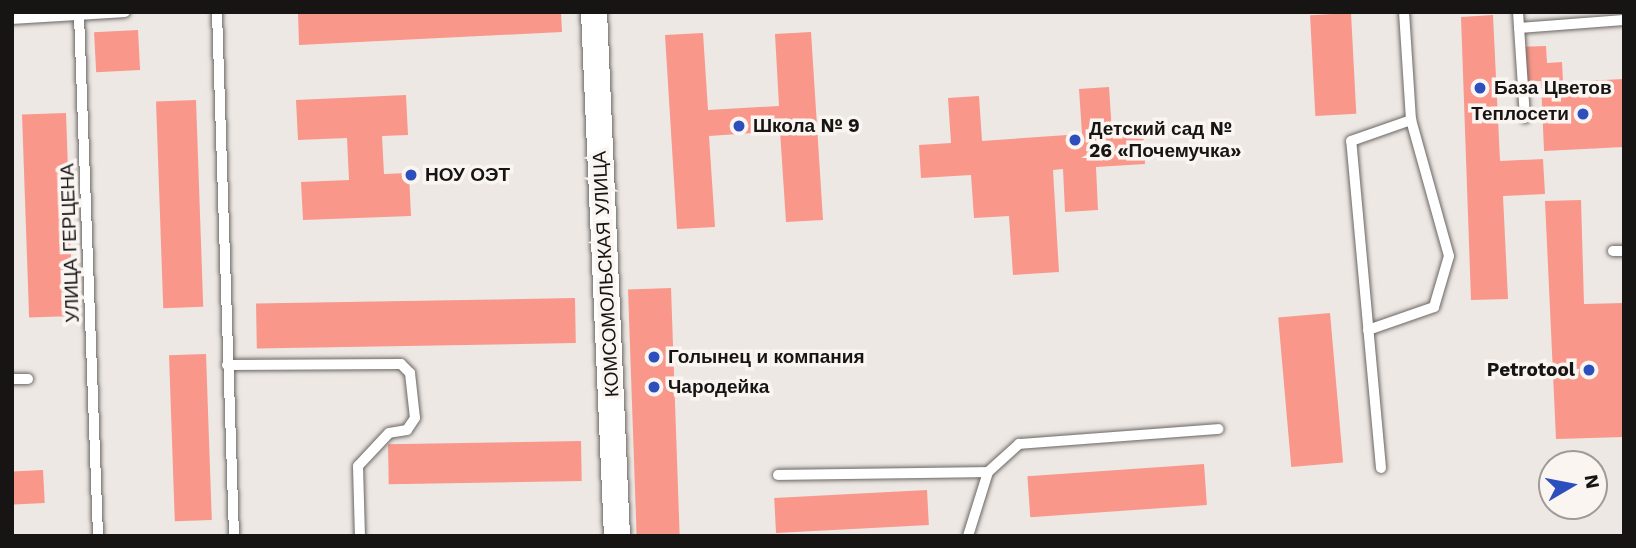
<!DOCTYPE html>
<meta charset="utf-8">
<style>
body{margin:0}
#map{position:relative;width:1636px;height:548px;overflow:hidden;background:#ede8e4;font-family:"Work Sans",sans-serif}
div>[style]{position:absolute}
.building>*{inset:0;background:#f9978b;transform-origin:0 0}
.roads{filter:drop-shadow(0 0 2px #6b6663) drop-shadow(0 0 2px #6b6663)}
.service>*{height:10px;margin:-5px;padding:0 5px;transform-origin:5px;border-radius:5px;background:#fff}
.tertiary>*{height:26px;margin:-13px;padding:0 13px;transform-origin:13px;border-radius:13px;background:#fff}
.dots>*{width:19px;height:19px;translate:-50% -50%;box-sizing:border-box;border:4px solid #faf5f1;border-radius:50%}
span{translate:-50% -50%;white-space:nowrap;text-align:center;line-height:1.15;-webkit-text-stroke:7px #faf5f1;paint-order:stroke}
.poi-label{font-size:19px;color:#171514;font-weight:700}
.left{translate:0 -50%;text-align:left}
.right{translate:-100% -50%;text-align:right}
.street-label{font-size:19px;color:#171514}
.frame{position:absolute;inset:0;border:14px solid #171514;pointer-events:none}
.north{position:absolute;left:1538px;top:450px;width:70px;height:70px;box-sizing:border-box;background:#faf5f1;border:2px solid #9f9b99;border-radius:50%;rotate:80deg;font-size:19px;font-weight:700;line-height:28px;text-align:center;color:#171514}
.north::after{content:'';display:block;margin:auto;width:24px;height:32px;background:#2d4fbe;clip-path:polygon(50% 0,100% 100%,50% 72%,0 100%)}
</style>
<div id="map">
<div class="building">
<i style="clip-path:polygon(298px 12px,561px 12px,562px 32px,299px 45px)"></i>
<i style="left:1351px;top:13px;width:101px;height:41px;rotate:87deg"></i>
<i style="clip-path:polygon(1493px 15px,1500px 161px,1543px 159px,1545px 194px,1503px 196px,1508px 299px,1471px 300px,1461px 17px)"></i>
<i style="left:138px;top:30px;width:40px;height:44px;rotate:87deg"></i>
<i style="clip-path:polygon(811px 32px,823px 220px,786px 222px,780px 131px,709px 136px,715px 227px,677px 229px,665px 35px,703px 33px,708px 110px,779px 106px,775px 34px)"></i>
<i style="clip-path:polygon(1546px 46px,1547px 63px,1562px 62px,1563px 82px,1624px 79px,1624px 147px,1544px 151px,1541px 81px,1521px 82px,1520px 47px)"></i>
<i style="clip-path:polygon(1109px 87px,1112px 133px,1143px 131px,1145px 164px,1096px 167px,1098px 210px,1065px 212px,1063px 169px,1053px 170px,1059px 272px,1013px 275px,1009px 216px,974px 218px,971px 175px,921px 178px,919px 145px,951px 143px,948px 98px,979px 96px,982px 141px,1082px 134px,1079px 89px)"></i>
<i style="clip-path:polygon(406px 95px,408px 135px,382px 136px,384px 174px,409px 173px,411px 216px,303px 220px,301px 182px,349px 180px,347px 138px,298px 140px,296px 100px)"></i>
<i style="left:196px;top:100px;width:207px;height:40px;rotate:88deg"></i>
<i style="left:66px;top:113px;width:203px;height:44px;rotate:88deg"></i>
<i style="clip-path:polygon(1581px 200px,1584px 304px,1624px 303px,1624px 437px,1556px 439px,1545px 201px)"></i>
<i style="left:671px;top:288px;width:248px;height:43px;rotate:88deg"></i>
<i style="left:575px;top:298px;width:45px;height:319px;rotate:89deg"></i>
<i style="left:1330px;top:313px;width:150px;height:52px;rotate:85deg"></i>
<i style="left:206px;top:354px;width:166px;height:37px;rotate:88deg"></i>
<i style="left:581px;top:441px;width:40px;height:193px;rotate:89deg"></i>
<i style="left:1204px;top:464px;width:41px;height:177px;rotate:86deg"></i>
<i style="left:43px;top:470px;width:33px;height:31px;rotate:87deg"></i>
<i style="left:927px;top:490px;width:35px;height:153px;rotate:87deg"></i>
</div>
<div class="roads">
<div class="service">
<i style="left:217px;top:12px;width:524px;rotate:88.14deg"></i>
<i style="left:1518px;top:12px;width:106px;rotate:86.2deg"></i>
<i style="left:79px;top:15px;width:521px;rotate:87.91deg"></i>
<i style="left:12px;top:19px;width:113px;rotate:-3.5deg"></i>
<i style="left:1519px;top:28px;width:105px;rotate:-4.4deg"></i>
<i style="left:1613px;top:251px;width:11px"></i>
<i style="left:1368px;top:330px;width:70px;rotate:-19.2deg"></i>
<i style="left:1434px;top:307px;width:53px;rotate:-73.6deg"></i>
<i style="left:1449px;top:256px;width:141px;rotate:-105.6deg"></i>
<i style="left:1411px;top:120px;width:108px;rotate:-93.7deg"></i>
<i style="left:227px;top:365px;width:174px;rotate:-0.3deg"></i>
<i style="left:401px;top:364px;width:13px;rotate:45deg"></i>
<i style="left:410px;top:373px;width:45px;rotate:83.7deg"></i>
<i style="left:415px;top:418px;width:14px;rotate:124deg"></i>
<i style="left:407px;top:430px;width:18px;rotate:171deg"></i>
<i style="left:389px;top:433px;width:45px;rotate:133.2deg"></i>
<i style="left:358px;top:466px;width:70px;rotate:88.4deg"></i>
<i style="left:12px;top:379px;width:16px"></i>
<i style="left:1381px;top:468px;width:328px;rotate:-95.2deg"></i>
<i style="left:1351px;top:141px;width:64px;rotate:-19.3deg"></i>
<i style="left:778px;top:475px;width:210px;rotate:-0.8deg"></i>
<i style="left:968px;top:536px;width:67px;rotate:-72.6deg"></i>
<i style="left:988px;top:472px;width:42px;rotate:-42.1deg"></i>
<i style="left:1019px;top:444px;width:200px;rotate:-4.3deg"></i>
</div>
<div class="tertiary">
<i style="left:594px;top:12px;width:525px;rotate:87.49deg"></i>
</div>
</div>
<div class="dots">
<i style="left:1480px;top:88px;background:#2d4fbe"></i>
<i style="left:1583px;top:114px;background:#2d4fbe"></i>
<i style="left:739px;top:126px;background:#2d4fbe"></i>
<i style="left:1075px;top:140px;background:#2d4fbe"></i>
<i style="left:411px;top:175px;background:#2d4fbe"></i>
<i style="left:654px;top:357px;background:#2d4fbe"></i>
<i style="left:1589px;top:370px;background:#2d4fbe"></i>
<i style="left:654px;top:387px;background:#2d4fbe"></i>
</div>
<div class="poi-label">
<span class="left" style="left:1494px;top:88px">База Цветов</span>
<span class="right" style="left:1569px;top:114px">Теплосети</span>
<span class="left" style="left:753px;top:126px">Школа № 9</span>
<span class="left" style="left:1089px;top:140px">Детский сад №<br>26 «Почемучка»</span>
<span class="left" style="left:425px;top:175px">НОУ ОЭТ</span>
<span class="left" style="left:668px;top:357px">Голынец и компания</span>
<span class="right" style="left:1575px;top:370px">Petrotool</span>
<span class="left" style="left:668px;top:387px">Чародейка</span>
</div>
<div class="street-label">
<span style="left:70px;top:243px;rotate:-92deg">УЛИЦА ГЕРЦЕНА</span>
<span style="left:606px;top:274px;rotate:-93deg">КОМСОМОЛЬСКАЯ УЛИЦА</span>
</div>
<div class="frame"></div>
<div class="north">N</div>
</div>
